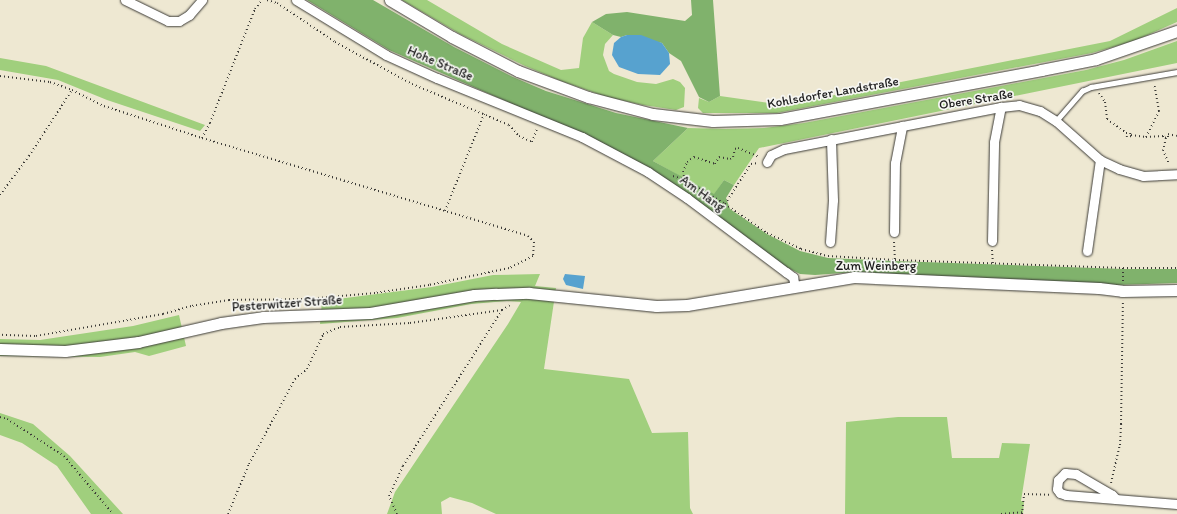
<!DOCTYPE html>
<meta charset="utf-8">
<style>
body{margin:0}
#map{position:relative;width:1177px;height:514px;overflow:hidden;background:#eee8d2;font-family:Itim,sans-serif}
div>[style]{position:absolute}
.green>*{inset:0;background:#a0cf7d}
.forest>*{inset:0;background:#80b26c}
.water>*{inset:0;background:#57a2cf}
.path>*{height:2px;margin-top:-1px;transform-origin:0;background:repeating-linear-gradient(90deg,#3c3b37 0 1px,transparent 0 4px)}
.roads{filter:drop-shadow(0 0 1px #3c3b37) drop-shadow(0 0 1px #3c3b37)}
.service>*{height:4.5px;margin:-2.25px;padding:0 2.25px;transform-origin:2.25px;border-radius:2.25px;background:#fff}
.minor>*{height:9px;margin:-4.5px;padding:0 4.5px;transform-origin:4.5px;border-radius:4.5px;background:#fff}
.tertiary>*{height:11px;margin:-5.5px;padding:0 5.5px;transform-origin:5.5px;border-radius:5.5px;background:#fff}
span{translate:-50% -50%;white-space:nowrap;text-align:center;line-height:1.15;-webkit-text-stroke:3.5px #f6f6f2;paint-order:stroke}
.street-label{font-size:13px;color:#1c1c1c}
</style>
<div id="map">
<div class="green">
<i style="clip-path:polygon(402px 0,427px 0,502px 44px,561px 70px,579px 68px,583px 38px,592px 22px,613px 35px,605px 44px,603px 55px,609px 71px,614px 74px,637px 82px,656px 84px,673px 79px,680px 82px,685px 88px,684px 107px,676px 110px,643px 105px,607px 97px,561px 81px,525px 66px,460px 34px)"></i>
<i style="clip-path:polygon(1177px 8px,1177px 22px,1134px 41px,1092px 53px,777px 113px,703px 113px,698px 108px,699px 98px,709px 102px,720px 96px,784px 105px,1110px 41px)"></i>
<i style="clip-path:polygon(1177px 41px,1177px 63px,759px 148px,734px 185px,724px 180px,714px 195px,653px 161px,688px 128px,726px 129px,764px 128px,804px 123px,1086px 70px,1124px 60px)"></i>
<i style="clip-path:polygon(0 58px,46px 66px,205px 125px,200px 131px,107px 100px,58px 80px,0 70px)"></i>
<i style="clip-path:polygon(540px 274px,535px 286px,556px 288px,544px 369px,629px 379px,652px 433px,688px 432px,690px 508px,693px 514px,496px 514px,472px 503px,450px 497px,441px 502px,442px 514px,387px 514px,395px 492px,508px 324px,521px 302px,507px 301px,471px 304px,397px 318px,320px 324px,322px 301px,432px 287px,493px 275px)"></i>
<i style="clip-path:polygon(179px 315px,186px 346px,149px 356px,135px 352px,100px 357px,0 356px,0 339px,40px 340px,133px 326px)"></i>
<i style="clip-path:polygon(0 413px,33px 424px,70px 456px,123px 514px,91px 514px,57px 466px,22px 443px,0 435px)"></i>
<i style="clip-path:polygon(898px 417px,947px 417px,952px 458px,999px 458px,1002px 443px,1030px 444px,1021px 501px,1024px 501px,1023px 514px,845px 514px,846px 422px)"></i>
</div>
<div class="forest">
<i style="clip-path:polygon(307px 0,373px 0,454px 47px,513px 77px,546px 91px,616px 113px,688px 128px,653px 161px,714px 194px,724px 180px,734px 185px,726px 198px,730px 209px,767px 234px,800px 251px,828px 258px,894px 261px,1124px 269px,1177px 269px,1177px 283px,1116px 285px,856px 272px,815px 275px,800px 274px,780px 264px,687px 194px,583px 135px,389px 50px)"></i>
<i style="clip-path:polygon(691px 0,713px 0,720px 96px,709px 102px,699px 97px,681px 61px,669px 53px,662px 43px,627px 35px,621px 37px,613px 35px,592px 22px,606px 14px,627px 12px,685px 21px,692px 15px)"></i>
</div>
<div class="water">
<i style="clip-path:polygon(627px 35px,641px 35px,662px 43px,669px 53px,670px 64px,660px 75px,638px 74px,619px 67px,612px 55px,614px 43px,621px 37px)"></i>
<i style="clip-path:polygon(565px 274px,585px 276px,583px 289px,566px 285px,563px 279px)"></i>
</div>
<div class="path">
<i style="left:267px;top:0;width:10px;rotate:17deg"></i>
<i style="left:277px;top:3px;width:70px;rotate:33.9deg"></i>
<i style="left:335px;top:42px;width:88px;rotate:28.6deg"></i>
<i style="left:412px;top:84px;width:105px;rotate:22.9deg"></i>
<i style="left:509px;top:125px;width:15px;rotate:48deg"></i>
<i style="left:519px;top:136px;width:14px;rotate:25deg"></i>
<i style="left:532px;top:142px;width:14px;rotate:-69deg"></i>
<i style="left:0;top:76px;width:50px;rotate:6.8deg"></i>
<i style="left:50px;top:82px;width:23px;rotate:20deg"></i>
<i style="left:72px;top:90px;width:36px;rotate:27deg"></i>
<i style="left:104px;top:106px;width:103px;rotate:18.1deg"></i>
<i style="left:202px;top:138px;width:340px;rotate:16.7deg"></i>
<i style="left:528px;top:236px;width:8px;rotate:45deg"></i>
<i style="left:534px;top:242px;width:14px;rotate:94deg"></i>
<i style="left:533px;top:256px;width:27px;rotate:153deg"></i>
<i style="left:509px;top:268px;width:82px;rotate:168deg"></i>
<i style="left:429px;top:285px;width:55px;rotate:171.6deg"></i>
<i style="left:375px;top:293px;width:69px;rotate:175deg"></i>
<i style="left:306px;top:299px;width:77px;rotate:179.3deg"></i>
<i style="left:229px;top:300px;width:38px;rotate:171deg"></i>
<i style="left:191px;top:306px;width:29px;rotate:164deg"></i>
<i style="left:163px;top:314px;width:130px;rotate:170.2deg"></i>
<i style="left:35px;top:336px;width:35px;rotate:-178deg"></i>
<i style="left:1099px;top:93px;width:11px;rotate:56deg"></i>
<i style="left:1105px;top:102px;width:17px;rotate:83deg"></i>
<i style="left:1107px;top:119px;width:24px;rotate:36deg"></i>
<i style="left:1126px;top:133px;width:4px"></i>
<i style="left:1130px;top:133px;width:3px;rotate:72deg"></i>
<i style="left:1131px;top:136px;width:4px;rotate:166deg"></i>
<i style="left:1127px;top:137px;width:4px;rotate:-104deg"></i>
<i style="left:1131px;top:135px;width:15px;rotate:8deg"></i>
<i style="left:1146px;top:137px;width:17px;rotate:-3deg"></i>
<i style="left:1163px;top:136px;width:3px;rotate:45deg"></i>
<i style="left:1165px;top:138px;width:3px;rotate:-18deg"></i>
<i style="left:1168px;top:137px;width:3px;rotate:-90deg"></i>
<i style="left:1168px;top:134px;width:9px;rotate:13deg"></i>
<i style="left:1146px;top:137px;width:29px;rotate:-63deg"></i>
<i style="left:1159px;top:111px;width:27px;rotate:-100deg"></i>
<i style="left:202px;top:138px;width:17px;rotate:-62deg"></i>
<i style="left:210px;top:123px;width:123px;rotate:-68.5deg"></i>
<i style="left:255px;top:9px;width:11px;rotate:-52deg"></i>
<i style="left:1166px;top:138px;width:12px;rotate:104deg"></i>
<i style="left:1163px;top:150px;width:15px;rotate:67deg"></i>
<i style="left:673px;top:176px;width:13px;rotate:18deg"></i>
<i style="left:685px;top:180px;width:47px;rotate:31deg"></i>
<i style="left:725px;top:204px;width:51px;rotate:34.6deg"></i>
<i style="left:767px;top:233px;width:38px;rotate:25deg"></i>
<i style="left:801px;top:249px;width:28px;rotate:15deg"></i>
<i style="left:828px;top:256px;width:67px;rotate:3.4deg"></i>
<i style="left:895px;top:260px;width:228px;rotate:2deg"></i>
<i style="left:1123px;top:268px;width:54px"></i>
<i style="left:685px;top:180px;width:8px;rotate:-104deg"></i>
<i style="left:683px;top:172px;width:11px;rotate:-68deg"></i>
<i style="left:687px;top:162px;width:9px;rotate:-36deg"></i>
<i style="left:694px;top:157px;width:22px;rotate:18deg"></i>
<i style="left:715px;top:164px;width:8px;rotate:-60deg"></i>
<i style="left:719px;top:157px;width:11px;rotate:10deg"></i>
<i style="left:730px;top:159px;width:4px;rotate:-34deg"></i>
<i style="left:733px;top:157px;width:8px;rotate:-76deg"></i>
<i style="left:735px;top:149px;width:3px;rotate:-18deg"></i>
<i style="left:738px;top:148px;width:23px;rotate:23deg"></i>
<i style="left:0;top:195px;width:49px;rotate:-53.4deg"></i>
<i style="left:29px;top:156px;width:79px;rotate:-56.9deg"></i>
<i style="left:725px;top:204px;width:48px;rotate:-57deg"></i>
<i style="left:751px;top:164px;width:7px;rotate:-8deg"></i>
<i style="left:445px;top:211px;width:105px;rotate:-68.1deg"></i>
<i style="left:894px;top:242px;width:18px;rotate:87deg"></i>
<i style="left:992px;top:250px;width:13px;rotate:86deg"></i>
<i style="left:1123px;top:268px;width:13px;rotate:90deg"></i>
<i style="left:0;top:417px;width:7px;rotate:16deg"></i>
<i style="left:7px;top:419px;width:68px;rotate:33deg"></i>
<i style="left:64px;top:456px;width:76px;rotate:49.8deg"></i>
<i style="left:1111px;top:483px;width:39px;rotate:-77deg"></i>
<i style="left:1120px;top:445px;width:21px;rotate:-87deg"></i>
<i style="left:1121px;top:424px;width:123px;rotate:-89.1deg"></i>
<i style="left:228px;top:514px;width:54px;rotate:-67.2deg"></i>
<i style="left:249px;top:464px;width:97px;rotate:-61.6deg"></i>
<i style="left:295px;top:379px;width:16px;rotate:-40deg"></i>
<i style="left:307px;top:369px;width:38px;rotate:-65deg"></i>
<i style="left:323px;top:334px;width:18px;rotate:-22deg"></i>
<i style="left:340px;top:327px;width:70px;rotate:-3.3deg"></i>
<i style="left:410px;top:323px;width:93px;rotate:-8deg"></i>
<i style="left:397px;top:514px;width:20px;rotate:-114deg"></i>
<i style="left:389px;top:496px;width:33px;rotate:-65deg"></i>
<i style="left:403px;top:466px;width:185px;rotate:-57.6deg"></i>
<i style="left:502px;top:310px;width:9px;rotate:-32deg"></i>
<i style="left:1001px;top:514px;width:21px;rotate:-5deg"></i>
<i style="left:1022px;top:514px;width:20px;rotate:-84deg"></i>
<i style="left:1024px;top:494px;width:25px;rotate:2deg"></i>
</div>
<div class="roads">
<div class="service">
<i style="left:1056px;top:121px;width:40px;rotate:-49deg"></i>
<i style="left:1082px;top:91px;width:10px;rotate:-24deg"></i>
<i style="left:1091px;top:87px;width:87px;rotate:-9.9deg"></i>
</div>
<div class="minor">
<i style="left:125px;top:0;width:48px;rotate:26deg"></i>
<i style="left:168px;top:21px;width:11px"></i>
<i style="left:179px;top:21px;width:12px;rotate:-31deg"></i>
<i style="left:189px;top:15px;width:20px;rotate:-49deg"></i>
<i style="left:296px;top:0;width:105px;rotate:31.4deg"></i>
<i style="left:386px;top:55px;width:56px;rotate:24.3deg"></i>
<i style="left:437px;top:78px;width:157px;rotate:22.1deg"></i>
<i style="left:582px;top:137px;width:75px;rotate:27.9deg"></i>
<i style="left:648px;top:172px;width:47px;rotate:33.7deg"></i>
<i style="left:687px;top:198px;width:124px;rotate:36.8deg"></i>
<i style="left:786px;top:272px;width:9px;rotate:36deg"></i>
<i style="left:793px;top:277px;width:10px;rotate:79deg"></i>
<i style="left:767px;top:162px;width:8px;rotate:-60deg"></i>
<i style="left:771px;top:155px;width:14px;rotate:-25deg"></i>
<i style="left:784px;top:149px;width:221px;rotate:-11deg"></i>
<i style="left:1001px;top:107px;width:18px;rotate:-6deg"></i>
<i style="left:1019px;top:105px;width:22px;rotate:16deg"></i>
<i style="left:1040px;top:111px;width:19px;rotate:32deg"></i>
<i style="left:1056px;top:121px;width:59px;rotate:41.6deg"></i>
<i style="left:1100px;top:160px;width:21px;rotate:25deg"></i>
<i style="left:1119px;top:169px;width:25px;rotate:16deg"></i>
<i style="left:1143px;top:176px;width:34px;rotate:-3deg"></i>
<i style="left:894px;top:232px;width:69px;rotate:-89.2deg"></i>
<i style="left:895px;top:163px;width:38px;rotate:-79deg"></i>
<i style="left:992px;top:241px;width:99px;rotate:-88.8deg"></i>
<i style="left:994px;top:142px;width:36px;rotate:-79deg"></i>
<i style="left:830px;top:242px;width:42px;rotate:-85.9deg"></i>
<i style="left:833px;top:200px;width:61px;rotate:-91.9deg"></i>
<i style="left:1087px;top:251px;width:92px;rotate:-81.9deg"></i>
<i style="left:1116px;top:499px;width:6px;rotate:-135deg"></i>
<i style="left:1112px;top:495px;width:42px;rotate:-149.7deg"></i>
<i style="left:1076px;top:474px;width:11px;rotate:-175deg"></i>
<i style="left:1065px;top:473px;width:10px;rotate:135deg"></i>
<i style="left:1058px;top:480px;width:9px;rotate:96deg"></i>
<i style="left:1057px;top:489px;width:5px;rotate:53deg"></i>
<i style="left:1060px;top:493px;width:6px;rotate:18deg"></i>
<i style="left:1066px;top:495px;width:111px;rotate:4.6deg"></i>
</div>
<div class="tertiary">
<i style="left:390px;top:0;width:72px;rotate:30.8deg"></i>
<i style="left:452px;top:37px;width:74px;rotate:27.3deg"></i>
<i style="left:518px;top:71px;width:75px;rotate:20.4deg"></i>
<i style="left:588px;top:97px;width:67px;rotate:14.7deg"></i>
<i style="left:653px;top:114px;width:60px;rotate:6.7deg"></i>
<i style="left:713px;top:121px;width:67px;rotate:-1.7deg"></i>
<i style="left:780px;top:119px;width:266px;rotate:-10.6deg"></i>
<i style="left:1041px;top:70px;width:56px;rotate:-11.3deg"></i>
<i style="left:1096px;top:59px;width:86px;rotate:-19.1deg"></i>
<i style="left:0;top:349px;width:65px;rotate:1.8deg"></i>
<i style="left:65px;top:351px;width:74px;rotate:-7deg"></i>
<i style="left:138px;top:342px;width:85px;rotate:-12.9deg"></i>
<i style="left:221px;top:323px;width:42px;rotate:-8.1deg"></i>
<i style="left:263px;top:317px;width:107px;rotate:-2.1deg"></i>
<i style="left:370px;top:313px;width:106px;rotate:-9.8deg"></i>
<i style="left:474px;top:295px;width:22px;rotate:-3deg"></i>
<i style="left:496px;top:294px;width:33px;rotate:-2deg"></i>
<i style="left:529px;top:293px;width:128px;rotate:5.8deg"></i>
<i style="left:656px;top:306px;width:31px;rotate:-2deg"></i>
<i style="left:687px;top:305px;width:169px;rotate:-9.5deg"></i>
<i style="left:854px;top:277px;width:245px;rotate:2.6deg"></i>
<i style="left:1099px;top:288px;width:23px;rotate:7deg"></i>
<i style="left:1122px;top:291px;width:55px;rotate:-1deg"></i>
</div>
</div>
<div class="street-label">
<span style="left:440px;top:64px;rotate:23deg">Hohe Straße</span>
<span style="left:833px;top:93px;rotate:-10deg">Kohlsdorfer Landstraße</span>
<span style="left:976px;top:100px;rotate:-9deg">Obere Straße</span>
<span style="left:702px;top:194px;rotate:36deg">Am Hang</span>
<span style="left:876px;top:266px">Zum Weinberg</span>
<span style="left:287px;top:304px;rotate:-4deg">Pesterwitzer Straße</span>
</div>
</div>
